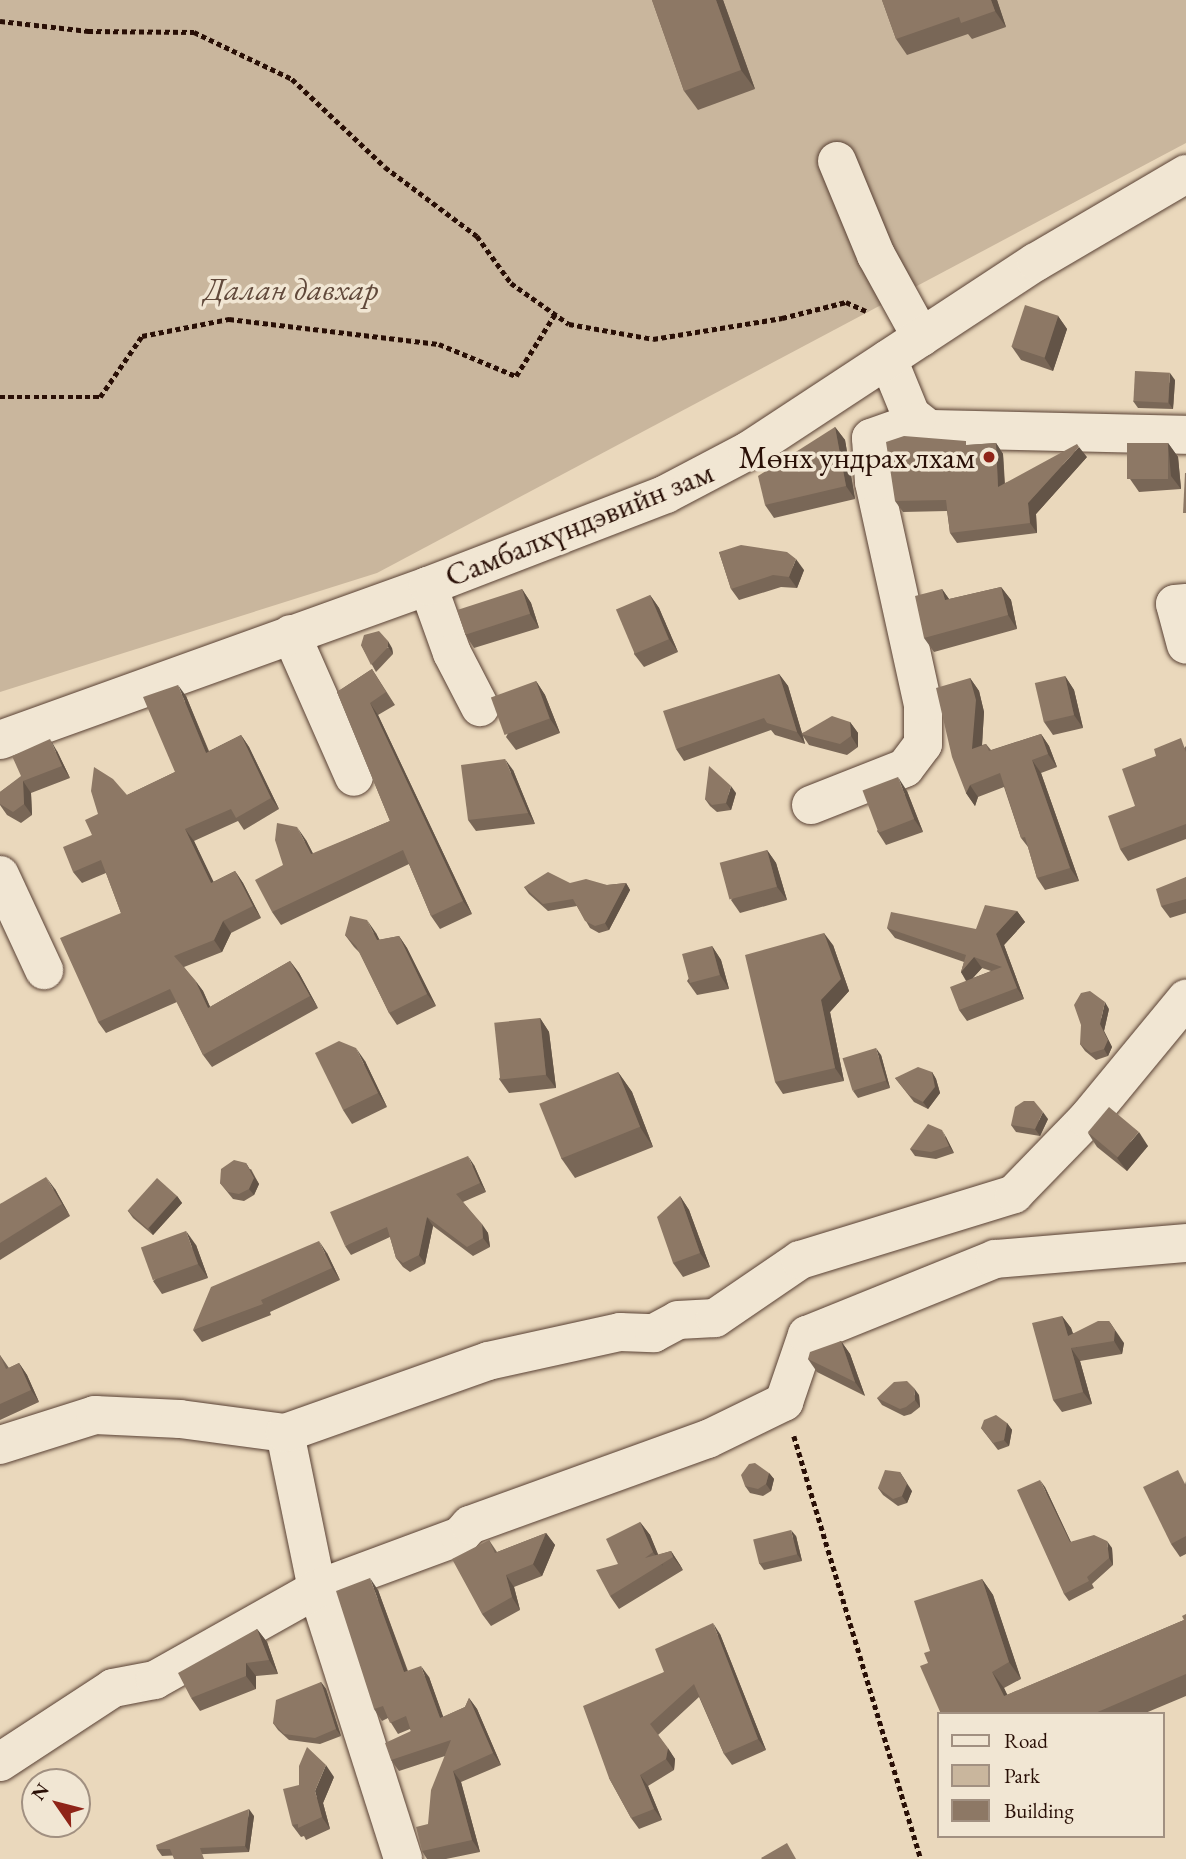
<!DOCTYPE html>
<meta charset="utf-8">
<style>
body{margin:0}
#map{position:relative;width:1186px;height:1859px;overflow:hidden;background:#ead8bc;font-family:"EB Garamond",serif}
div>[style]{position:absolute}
.green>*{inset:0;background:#c9b69d}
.path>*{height:4.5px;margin-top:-2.25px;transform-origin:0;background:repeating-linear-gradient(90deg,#290f06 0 5px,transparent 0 8.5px)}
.roads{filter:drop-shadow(0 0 2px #594134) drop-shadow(0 0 2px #594134)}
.minor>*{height:38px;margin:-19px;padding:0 19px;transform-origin:19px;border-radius:19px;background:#f1e6d3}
.wall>*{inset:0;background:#796757}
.shaded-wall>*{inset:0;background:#635447}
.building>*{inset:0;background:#8d7865;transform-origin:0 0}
.dots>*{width:19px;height:19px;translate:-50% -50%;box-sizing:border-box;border:4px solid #f1e6d3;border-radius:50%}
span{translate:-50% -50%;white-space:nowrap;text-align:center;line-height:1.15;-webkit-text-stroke:7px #f1e6d3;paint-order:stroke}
.park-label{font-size:32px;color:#61493b;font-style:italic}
.poi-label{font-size:32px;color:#290f06}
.right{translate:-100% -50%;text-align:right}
.street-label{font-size:32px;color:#290f06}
.legend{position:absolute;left:937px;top:1712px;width:228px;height:126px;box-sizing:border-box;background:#f1e6d3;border:2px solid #a19081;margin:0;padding:9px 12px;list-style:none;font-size:21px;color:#290f06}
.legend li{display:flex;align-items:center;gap:14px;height:35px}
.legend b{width:35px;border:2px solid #a19081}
.north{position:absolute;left:21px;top:1768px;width:70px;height:70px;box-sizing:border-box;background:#f1e6d3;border:2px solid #a19081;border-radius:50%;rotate:305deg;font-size:19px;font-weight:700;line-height:28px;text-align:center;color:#290f06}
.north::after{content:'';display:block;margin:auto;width:24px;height:32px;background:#8f2418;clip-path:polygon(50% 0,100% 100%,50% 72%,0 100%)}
</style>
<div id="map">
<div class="green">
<i style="clip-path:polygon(0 0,1186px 0,1186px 143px,377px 573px,0 692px)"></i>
</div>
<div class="path">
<i style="left:0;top:21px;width:89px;rotate:6.5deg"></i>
<i style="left:88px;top:31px;width:106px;rotate:0.5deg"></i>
<i style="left:194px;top:32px;width:109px;rotate:25.6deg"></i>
<i style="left:292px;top:79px;width:128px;rotate:43.4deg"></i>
<i style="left:385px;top:167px;width:115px;rotate:36.9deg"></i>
<i style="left:477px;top:236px;width:58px;rotate:54.1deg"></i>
<i style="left:511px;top:283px;width:71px;rotate:35.3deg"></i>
<i style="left:569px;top:324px;width:85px;rotate:10.1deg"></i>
<i style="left:653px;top:339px;width:131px;rotate:-9.2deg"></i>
<i style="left:782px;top:318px;width:66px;rotate:-14deg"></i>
<i style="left:846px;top:302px;width:22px;rotate:24deg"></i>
<i style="left:0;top:397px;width:100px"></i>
<i style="left:100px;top:397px;width:74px;rotate:-55.5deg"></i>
<i style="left:142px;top:336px;width:89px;rotate:-11.1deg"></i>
<i style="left:229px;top:319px;width:211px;rotate:6.8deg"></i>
<i style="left:439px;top:344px;width:83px;rotate:22.6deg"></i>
<i style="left:516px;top:376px;width:73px;rotate:-57.8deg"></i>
<i style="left:794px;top:1436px;width:442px;rotate:73.3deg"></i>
</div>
<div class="roads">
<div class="minor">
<i style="left:837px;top:161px;width:102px;rotate:67.5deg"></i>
<i style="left:876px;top:255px;width:94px;rotate:61.2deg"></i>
<i style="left:888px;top:359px;width:61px;rotate:67.7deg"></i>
<i style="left:911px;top:415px;width:23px;rotate:38deg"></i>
<i style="left:929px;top:429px;width:257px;rotate:1.3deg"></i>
<i style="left:428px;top:586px;width:71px;rotate:70.3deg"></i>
<i style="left:452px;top:653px;width:61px;rotate:62.6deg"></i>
<i style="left:1186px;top:603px;width:11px;rotate:175deg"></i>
<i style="left:1175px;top:604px;width:42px;rotate:75deg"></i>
<i style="left:291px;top:634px;width:156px;rotate:66.2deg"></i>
<i style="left:0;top:740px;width:455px;rotate:-19.8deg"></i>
<i style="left:428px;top:586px;width:255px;rotate:-21.1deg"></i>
<i style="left:666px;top:494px;width:93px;rotate:-27.7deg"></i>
<i style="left:748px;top:451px;width:344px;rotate:-33.3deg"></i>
<i style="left:1036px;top:262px;width:174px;rotate:-30.4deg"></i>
<i style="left:811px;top:805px;width:101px;rotate:-21.5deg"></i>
<i style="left:905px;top:768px;width:30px;rotate:-53deg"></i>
<i style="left:923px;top:744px;width:39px;rotate:-90deg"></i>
<i style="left:923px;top:705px;width:228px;rotate:-102.4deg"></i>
<i style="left:874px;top:482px;width:44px;rotate:-93.9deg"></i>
<i style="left:871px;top:438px;width:48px;rotate:-19.6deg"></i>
<i style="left:0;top:875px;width:105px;rotate:65.1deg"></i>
<i style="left:285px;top:1433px;width:159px;rotate:78.4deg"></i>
<i style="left:317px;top:1589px;width:283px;rotate:72.3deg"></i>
<i style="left:0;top:1445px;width:100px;rotate:-17.5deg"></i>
<i style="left:95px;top:1415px;width:85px;rotate:2.7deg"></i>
<i style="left:180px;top:1419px;width:106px;rotate:7.6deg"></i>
<i style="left:285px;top:1433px;width:215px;rotate:-19.5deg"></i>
<i style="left:488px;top:1361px;width:135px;rotate:-12.4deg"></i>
<i style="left:620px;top:1332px;width:34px;rotate:2deg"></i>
<i style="left:654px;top:1333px;width:27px;rotate:-28deg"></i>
<i style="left:678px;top:1320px;width:37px;rotate:-3deg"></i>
<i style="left:715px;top:1318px;width:103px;rotate:-34.3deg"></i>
<i style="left:800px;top:1260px;width:224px;rotate:-17.1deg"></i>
<i style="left:1014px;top:1194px;width:105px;rotate:-45.8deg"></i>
<i style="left:1087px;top:1119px;width:156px;rotate:-50.5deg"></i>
<i style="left:0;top:1762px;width:135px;rotate:-33.2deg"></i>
<i style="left:113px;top:1688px;width:43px;rotate:-10.8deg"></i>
<i style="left:155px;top:1680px;width:186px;rotate:-29.3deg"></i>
<i style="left:317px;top:1589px;width:153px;rotate:-20.3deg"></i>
<i style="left:460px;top:1536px;width:15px;rotate:-48deg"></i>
<i style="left:470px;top:1525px;width:253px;rotate:-19.9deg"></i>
<i style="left:708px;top:1439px;width:85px;rotate:-26deg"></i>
<i style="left:784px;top:1402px;width:71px;rotate:-71.1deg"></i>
<i style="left:807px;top:1335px;width:203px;rotate:-22deg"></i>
<i style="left:995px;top:1259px;width:192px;rotate:-4.8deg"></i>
</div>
</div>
<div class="wall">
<i style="clip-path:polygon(652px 0,723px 0,755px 89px,698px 110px,684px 91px)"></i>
<i style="clip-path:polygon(882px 0,997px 0,1006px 27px,972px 39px,968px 34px,907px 55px,896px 39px)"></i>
<i style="clip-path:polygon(1058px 316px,1067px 329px,1053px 371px,1021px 360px,1012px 347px)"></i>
<i style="clip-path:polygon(1175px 380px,1173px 409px,1138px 408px,1133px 401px)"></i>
<i style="clip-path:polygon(835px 427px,845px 440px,855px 499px,774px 518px,765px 505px)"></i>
<i style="clip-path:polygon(996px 443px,1003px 454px,1005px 483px,1087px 457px,1036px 514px,1037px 533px,957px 543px,950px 533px,947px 511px,903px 512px,895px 501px,968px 445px)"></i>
<i style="clip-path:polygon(1168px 443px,1178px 457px,1181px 489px,1139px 492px,1130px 479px)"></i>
<i style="clip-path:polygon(719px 552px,804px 570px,797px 588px,781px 587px,739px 600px,731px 589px)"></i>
<i style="clip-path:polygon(1001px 587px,1011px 600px,1017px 629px,934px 652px,924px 638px,942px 589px,949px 599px)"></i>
<i style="clip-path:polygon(522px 589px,531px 603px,539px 628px,474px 648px,465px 634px)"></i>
<i style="clip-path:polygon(650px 595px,659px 608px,678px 652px,644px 667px,634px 654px)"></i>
<i style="clip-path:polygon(361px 645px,392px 648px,393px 654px,376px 672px)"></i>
<i style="clip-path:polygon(372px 669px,395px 705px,378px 715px,472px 914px,440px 929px,431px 916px,409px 864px,281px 925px,272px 912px,283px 865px,306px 840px,313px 854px,390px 821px,337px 692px)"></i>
<i style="clip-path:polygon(779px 674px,788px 686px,802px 733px,850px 722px,858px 733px,858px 747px,847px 755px,809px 745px,803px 736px,805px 744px,775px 735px,771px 730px,684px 761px,676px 749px)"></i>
<i style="clip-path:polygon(1065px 676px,1074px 690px,1083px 728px,1053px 735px,1044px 722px)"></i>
<i style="clip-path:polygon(970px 678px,979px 691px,984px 712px,982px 745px,986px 744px,991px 750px,1041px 734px,1049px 746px,1057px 767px,1041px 773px,1079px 881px,1045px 890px,1037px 878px,1028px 847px,1021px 838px,1004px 787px,978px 797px,975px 806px,966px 793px)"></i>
<i style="clip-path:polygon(536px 681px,545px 695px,560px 733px,516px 750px,506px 737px)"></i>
<i style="clip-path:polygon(186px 696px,209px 751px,241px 735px,249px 747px,279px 809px,244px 830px,238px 821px,194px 841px,213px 882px,235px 871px,243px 883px,261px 918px,231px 933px,222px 952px,184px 967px,203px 991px,210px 1007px,290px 961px,299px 973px,318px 1008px,212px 1067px,203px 1055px,177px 1002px,106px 1033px,98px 1022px,121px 913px,106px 873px,82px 883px,73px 872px,92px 835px,98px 814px,127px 795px,175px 772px)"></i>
<i style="clip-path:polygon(1186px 746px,1186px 839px,1128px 861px,1120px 849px,1135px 806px)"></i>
<i style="clip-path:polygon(57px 751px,70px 778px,31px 793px,32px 815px,21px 823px,7px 815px,0 805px,0 792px)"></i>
<i style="clip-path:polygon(513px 770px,535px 824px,476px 831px,468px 820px)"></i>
<i style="clip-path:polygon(907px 791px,923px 832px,886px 845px,877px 831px)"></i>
<i style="clip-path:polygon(736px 793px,731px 810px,717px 812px,710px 806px,705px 799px)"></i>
<i style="clip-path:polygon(767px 850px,776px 863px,787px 900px,740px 913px,731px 900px)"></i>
<i style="clip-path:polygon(1186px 877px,1186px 913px,1170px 918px,1161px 906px)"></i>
<i style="clip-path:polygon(570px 883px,607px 885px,626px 883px,630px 890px,609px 930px,599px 933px,590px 928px,577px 906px,548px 911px,529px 894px,524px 887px)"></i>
<i style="clip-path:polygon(evenodd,1017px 911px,1025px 922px,1004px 945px,1024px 999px,967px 1021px,959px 1010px,966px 981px,961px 972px,964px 962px,895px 938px,887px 928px,976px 929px,1017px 911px,982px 968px,991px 971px,973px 978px,982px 968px)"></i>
<i style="clip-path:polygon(376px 933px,379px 940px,399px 936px,407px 948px,436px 1006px,397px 1025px,389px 1013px,360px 953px,354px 947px,345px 935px)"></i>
<i style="clip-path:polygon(833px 945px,849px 991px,830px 1012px,844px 1081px,783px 1094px,775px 1082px)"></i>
<i style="clip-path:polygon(712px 946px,721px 960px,729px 989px,697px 995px,687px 981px)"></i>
<i style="clip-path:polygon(1109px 1009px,1104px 1031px,1112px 1047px,1108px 1056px,1096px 1060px,1085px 1051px,1080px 1044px)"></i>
<i style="clip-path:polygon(540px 1018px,549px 1032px,556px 1088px,509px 1093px,499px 1079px)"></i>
<i style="clip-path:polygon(881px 1055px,890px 1088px,858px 1098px,853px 1091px)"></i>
<i style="clip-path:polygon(365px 1061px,387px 1107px,352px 1124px,343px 1110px)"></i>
<i style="clip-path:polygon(618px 1072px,632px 1092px,653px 1147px,575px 1178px,561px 1158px)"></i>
<i style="clip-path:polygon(932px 1072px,936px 1079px,940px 1093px,928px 1109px,914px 1102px,895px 1078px)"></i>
<i style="clip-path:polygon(1048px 1119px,1040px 1136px,1016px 1132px,1011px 1125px)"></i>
<i style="clip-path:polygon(1088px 1133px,1148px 1146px,1127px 1171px,1097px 1147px)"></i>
<i style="clip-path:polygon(946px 1137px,954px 1153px,936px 1159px,915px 1156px,910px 1149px)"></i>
<i style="clip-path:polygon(474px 1165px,486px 1192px,463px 1202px,488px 1233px,490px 1247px,473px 1256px,433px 1226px,425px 1264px,410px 1272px,403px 1267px,396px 1258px,390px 1237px,351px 1255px,345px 1246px)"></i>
<i style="clip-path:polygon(251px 1169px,259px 1184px,254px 1195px,244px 1201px,233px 1199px,220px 1183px)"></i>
<i style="clip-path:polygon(55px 1189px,70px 1216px,0 1260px,0 1204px)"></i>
<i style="clip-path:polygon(177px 1196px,182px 1203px,153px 1235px,133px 1218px,128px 1211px)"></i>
<i style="clip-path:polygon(680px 1196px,689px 1210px,710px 1267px,683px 1277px,673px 1263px)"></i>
<i style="clip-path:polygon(196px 1245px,208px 1278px,162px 1294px,153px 1281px)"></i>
<i style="clip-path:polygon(327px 1253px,340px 1280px,270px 1312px,271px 1315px,202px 1342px,193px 1330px)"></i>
<i style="clip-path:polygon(1062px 1316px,1071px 1328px,1073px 1333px,1124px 1343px,1122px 1354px,1080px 1361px,1092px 1404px,1062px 1412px,1053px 1400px)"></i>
<i style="clip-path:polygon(841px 1341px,850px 1354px,865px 1396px,817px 1372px,808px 1359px)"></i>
<i style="clip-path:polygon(0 1355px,9px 1368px,19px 1363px,27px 1375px,39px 1402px,0 1420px)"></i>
<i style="clip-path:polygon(919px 1395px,920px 1407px,911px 1414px,904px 1416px,882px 1405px,877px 1398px)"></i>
<i style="clip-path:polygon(1007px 1423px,1012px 1430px,1009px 1446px,998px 1450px,981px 1428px)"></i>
<i style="clip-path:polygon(769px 1473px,774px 1479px,771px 1491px,763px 1496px,750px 1493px,745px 1486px)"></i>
<i style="clip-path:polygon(1186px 1481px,1186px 1554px,1180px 1557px,1171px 1544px)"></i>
<i style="clip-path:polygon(1045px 1487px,1071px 1542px,1112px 1548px,1113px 1565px,1092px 1584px,1094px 1588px,1069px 1601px,1064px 1594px)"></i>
<i style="clip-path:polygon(878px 1488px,912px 1491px,907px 1503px,898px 1506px,883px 1495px)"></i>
<i style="clip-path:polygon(640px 1522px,650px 1535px,658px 1555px,671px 1551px,680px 1565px,683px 1570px,619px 1609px,610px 1596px,618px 1564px)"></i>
<i style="clip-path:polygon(546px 1533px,555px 1545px,542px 1576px,514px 1587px,520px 1610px,491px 1626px,482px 1614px,489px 1540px,497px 1552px)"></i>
<i style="clip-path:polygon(796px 1536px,802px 1561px,764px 1570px,759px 1563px)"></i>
<i style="clip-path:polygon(982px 1579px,993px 1595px,1021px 1679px,1004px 1688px,1007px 1695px,1184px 1620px,1186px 1614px,1186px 1696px,1143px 1714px,941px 1714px,928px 1663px,930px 1651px)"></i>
<i style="clip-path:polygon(378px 1590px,408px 1671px,429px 1677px,443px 1717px,465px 1707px,469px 1698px,477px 1709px,501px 1765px,461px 1782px,480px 1852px,446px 1859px,427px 1859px,422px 1851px,445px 1756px,399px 1771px,391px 1760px,411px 1731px,410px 1729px,398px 1734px,388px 1718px,382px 1721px,374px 1709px)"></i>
<i style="clip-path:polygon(257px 1629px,267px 1642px,278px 1674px,256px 1676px,256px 1689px,200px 1711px,191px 1698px)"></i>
<i style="clip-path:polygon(720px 1634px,766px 1750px,732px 1765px,724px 1754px,699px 1697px,658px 1735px,675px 1759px,674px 1770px,648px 1786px,662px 1820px,639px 1829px,631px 1818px,609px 1778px,664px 1672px)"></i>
<i style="clip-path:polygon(321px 1682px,326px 1689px,341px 1736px,320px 1744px,289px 1740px,278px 1730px,273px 1723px)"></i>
<i style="clip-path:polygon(334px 1777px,323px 1803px,330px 1829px,306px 1840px,304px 1836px,301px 1837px,292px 1825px)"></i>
<i style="clip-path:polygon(254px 1816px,249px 1852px,162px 1856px,157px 1849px)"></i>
</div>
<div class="shaded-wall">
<i style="clip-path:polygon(716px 0,723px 0,755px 89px,741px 70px)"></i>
<i style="clip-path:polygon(991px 0,997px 0,1006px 27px,995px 11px)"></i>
<i style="clip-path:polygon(1058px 316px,1067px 329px,1053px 371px,1044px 357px)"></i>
<i style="clip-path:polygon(1170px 373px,1175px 380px,1173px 409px,1168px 402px)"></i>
<i style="clip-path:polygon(835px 427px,845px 440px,855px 499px,846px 486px)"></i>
<i style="clip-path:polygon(996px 443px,1003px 454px,1005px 497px,998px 487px)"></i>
<i style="clip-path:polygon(1168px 443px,1178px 457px,1181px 489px,1171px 476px)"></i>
<i style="clip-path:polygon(1079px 447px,1087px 457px,1036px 514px,1037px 533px,1030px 523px,1028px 503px)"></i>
<i style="clip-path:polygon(796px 559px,804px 570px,797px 588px,789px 577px)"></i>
<i style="clip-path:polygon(1001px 587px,1011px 600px,1017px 629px,1008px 615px)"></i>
<i style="clip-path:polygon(522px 589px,531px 603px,539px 628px,530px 614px)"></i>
<i style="clip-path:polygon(942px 589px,951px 602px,945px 600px)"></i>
<i style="clip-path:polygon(650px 595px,659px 608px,678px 652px,669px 639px)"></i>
<i style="clip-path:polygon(388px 641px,392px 648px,393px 654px,388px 647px)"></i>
<i style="clip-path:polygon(779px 674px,788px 686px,805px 744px,797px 732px)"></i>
<i style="clip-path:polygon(1065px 676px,1074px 690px,1083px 728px,1074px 715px)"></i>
<i style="clip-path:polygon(970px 678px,979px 691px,984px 712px,981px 761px,972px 749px)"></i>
<i style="clip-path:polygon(536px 681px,545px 695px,560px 733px,550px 719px)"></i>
<i style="clip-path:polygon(178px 685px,186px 696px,214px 765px,206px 753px)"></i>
<i style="clip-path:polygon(370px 703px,378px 715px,472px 914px,463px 901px)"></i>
<i style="clip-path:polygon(850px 722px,858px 733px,858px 747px,851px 736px)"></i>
<i style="clip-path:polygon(1041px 734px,1049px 746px,1057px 767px,1048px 754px)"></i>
<i style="clip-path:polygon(241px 735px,249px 747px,279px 809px,271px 798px)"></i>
<i style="clip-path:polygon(50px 739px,57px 751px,70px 778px,62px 766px)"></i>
<i style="clip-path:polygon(505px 759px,513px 770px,535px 824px,528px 813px)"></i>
<i style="clip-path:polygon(1032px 760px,1041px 773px,1079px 881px,1070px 868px)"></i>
<i style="clip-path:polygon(898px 777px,907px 791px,923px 832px,914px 819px)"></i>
<i style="clip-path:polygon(23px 781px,31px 793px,32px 815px,24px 804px)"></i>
<i style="clip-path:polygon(970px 785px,978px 797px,975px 806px,966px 793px)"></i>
<i style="clip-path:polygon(731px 786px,736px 793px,731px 810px,726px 803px)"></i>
<i style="clip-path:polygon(297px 827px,306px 840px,320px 867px,311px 854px)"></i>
<i style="clip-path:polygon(185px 829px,194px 841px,220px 895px,211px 883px)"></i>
<i style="clip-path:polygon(767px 850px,776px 863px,787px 900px,777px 887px)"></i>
<i style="clip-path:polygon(235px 871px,243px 883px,261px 918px,253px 906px)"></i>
<i style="clip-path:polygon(626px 883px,630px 890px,609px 930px,605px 923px)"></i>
<i style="clip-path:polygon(1017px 911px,1025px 922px,1004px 945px,1024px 999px,1017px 988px,996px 934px)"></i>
<i style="clip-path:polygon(367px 920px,376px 933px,386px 952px,377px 940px)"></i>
<i style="clip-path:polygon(223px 921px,231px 933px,222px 952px,214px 940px)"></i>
<i style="clip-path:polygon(824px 933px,833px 945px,849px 991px,830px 1012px,844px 1081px,835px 1068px,821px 1000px)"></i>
<i style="clip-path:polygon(399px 936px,407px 948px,436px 1006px,427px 994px)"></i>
<i style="clip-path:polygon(712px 946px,721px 960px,729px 989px,720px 975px)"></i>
<i style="clip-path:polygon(974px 957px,982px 968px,968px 983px,961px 972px)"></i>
<i style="clip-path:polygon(290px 961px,299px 973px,318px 1008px,310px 996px)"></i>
<i style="clip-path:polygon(195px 980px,203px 991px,216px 1020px,208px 1008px)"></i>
<i style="clip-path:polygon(1105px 1002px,1109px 1009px,1104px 1031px,1112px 1047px,1108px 1056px,1104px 1049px,1100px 1024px)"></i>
<i style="clip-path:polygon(540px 1018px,549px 1032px,556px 1088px,546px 1075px)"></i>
<i style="clip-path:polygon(356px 1048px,365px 1061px,387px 1107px,378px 1093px)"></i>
<i style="clip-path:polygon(876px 1048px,881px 1055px,890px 1088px,886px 1081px)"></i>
<i style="clip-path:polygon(618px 1072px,632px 1092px,653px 1147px,640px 1127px)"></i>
<i style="clip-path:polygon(932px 1072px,936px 1079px,940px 1093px,928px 1109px,923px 1102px)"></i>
<i style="clip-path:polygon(1043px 1112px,1048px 1119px,1040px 1136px,1035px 1129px)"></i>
<i style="clip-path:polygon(942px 1130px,946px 1137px,954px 1153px,949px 1146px)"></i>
<i style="clip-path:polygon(1139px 1132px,1148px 1146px,1127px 1171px,1117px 1158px)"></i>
<i style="clip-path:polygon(468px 1156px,474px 1165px,486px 1192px,480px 1183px)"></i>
<i style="clip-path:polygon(246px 1163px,259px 1184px,254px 1195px,249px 1189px)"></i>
<i style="clip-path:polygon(46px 1177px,55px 1189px,70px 1216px,62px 1204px)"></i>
<i style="clip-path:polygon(177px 1196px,182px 1203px,153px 1235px,149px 1228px)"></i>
<i style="clip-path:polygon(680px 1196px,689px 1210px,710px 1267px,700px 1253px)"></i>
<i style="clip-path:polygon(427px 1217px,433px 1226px,425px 1264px,419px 1255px)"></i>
<i style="clip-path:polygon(482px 1224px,488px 1233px,490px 1247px,483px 1238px)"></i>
<i style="clip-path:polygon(186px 1231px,196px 1245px,208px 1278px,198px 1264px)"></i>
<i style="clip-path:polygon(319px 1241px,327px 1253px,340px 1280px,332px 1268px)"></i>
<i style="clip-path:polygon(1062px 1316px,1071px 1328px,1077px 1348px,1068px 1336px)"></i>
<i style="clip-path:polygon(1109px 1321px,1124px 1343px,1122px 1354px,1114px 1341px)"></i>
<i style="clip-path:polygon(841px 1341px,850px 1354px,865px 1396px,855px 1382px)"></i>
<i style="clip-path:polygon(1071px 1348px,1080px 1361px,1092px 1404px,1083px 1392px)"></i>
<i style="clip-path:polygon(19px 1363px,27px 1375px,39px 1402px,31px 1390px)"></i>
<i style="clip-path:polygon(914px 1388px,919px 1395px,920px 1407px,915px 1400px)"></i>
<i style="clip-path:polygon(1007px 1423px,1012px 1430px,1009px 1446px,1004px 1440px)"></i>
<i style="clip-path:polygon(900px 1472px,912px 1491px,907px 1503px,902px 1496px)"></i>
<i style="clip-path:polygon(769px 1473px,774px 1479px,771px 1491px,766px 1484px)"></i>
<i style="clip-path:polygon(1040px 1480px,1045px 1487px,1074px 1549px,1070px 1542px)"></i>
<i style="clip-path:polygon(640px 1522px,650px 1535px,663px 1566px,653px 1552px)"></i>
<i style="clip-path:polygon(791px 1530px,796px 1536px,802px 1561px,797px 1554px)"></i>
<i style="clip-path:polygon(546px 1533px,555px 1545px,542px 1576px,533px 1564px)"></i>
<i style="clip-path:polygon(1107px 1541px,1112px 1548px,1113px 1565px,1109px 1558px)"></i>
<i style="clip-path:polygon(671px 1551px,680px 1565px,683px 1570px,673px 1557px)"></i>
<i style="clip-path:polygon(506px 1575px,514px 1587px,520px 1610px,512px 1597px)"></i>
<i style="clip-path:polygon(370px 1578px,378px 1590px,412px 1684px,404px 1672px)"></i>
<i style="clip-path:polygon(982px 1579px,993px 1595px,1021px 1679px,1009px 1662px)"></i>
<i style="clip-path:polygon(713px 1623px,720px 1634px,766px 1750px,758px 1739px)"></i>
<i style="clip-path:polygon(257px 1629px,267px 1642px,278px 1674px,269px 1660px)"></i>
<i style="clip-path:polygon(246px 1663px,256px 1676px,256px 1689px,246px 1676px)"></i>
<i style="clip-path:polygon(421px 1666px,429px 1677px,448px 1730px,440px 1718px)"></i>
<i style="clip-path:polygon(992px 1672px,1004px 1688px,1016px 1712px,1004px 1696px)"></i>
<i style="clip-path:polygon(321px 1682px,326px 1689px,341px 1736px,336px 1729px)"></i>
<i style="clip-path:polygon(469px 1698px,477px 1709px,501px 1765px,493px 1753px)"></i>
<i style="clip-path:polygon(668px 1748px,675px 1759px,674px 1770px,666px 1759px)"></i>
<i style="clip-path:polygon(326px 1765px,334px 1777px,323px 1803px,330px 1829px,322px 1817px,315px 1791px)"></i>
<i style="clip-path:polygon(453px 1771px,461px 1782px,480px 1852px,472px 1840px)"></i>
<i style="clip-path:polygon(640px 1775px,648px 1786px,662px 1820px,654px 1809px)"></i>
<i style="clip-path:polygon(249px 1809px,254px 1816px,249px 1852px,245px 1846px)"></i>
</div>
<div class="building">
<i style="clip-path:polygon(652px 0,716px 0,741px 70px,684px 91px)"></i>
<i style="clip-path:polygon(882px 0,991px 0,995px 11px,961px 23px,959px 17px,896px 39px)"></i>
<i style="left:1025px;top:305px;width:35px;height:44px;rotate:18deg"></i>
<i style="left:1135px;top:371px;width:35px;height:30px;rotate:3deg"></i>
<i style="clip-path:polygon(835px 427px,846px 486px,765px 505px,758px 476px)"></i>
<i style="clip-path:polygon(904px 436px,966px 441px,966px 445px,996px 443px,998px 487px,1077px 444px,1079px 447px,1028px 503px,1030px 523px,950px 533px,946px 500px,895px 501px,886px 442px)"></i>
<i style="left:1127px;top:443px;width:41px;height:36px"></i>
<i style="clip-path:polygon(1185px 473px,1186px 473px,1186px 513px,1183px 513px)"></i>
<i style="clip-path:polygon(741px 545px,787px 552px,796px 559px,789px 577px,773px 575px,731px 589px,719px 552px)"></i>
<i style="clip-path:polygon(1001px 587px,1008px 615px,924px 638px,915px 596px,942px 589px,945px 600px)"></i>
<i style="left:522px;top:589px;width:26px;height:68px;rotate:72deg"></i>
<i style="left:650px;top:595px;width:48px;height:37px;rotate:67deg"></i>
<i style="clip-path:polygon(379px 631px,388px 641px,388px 647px,371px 665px,361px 645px,364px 635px)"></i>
<i style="clip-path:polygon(372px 669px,386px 692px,370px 703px,463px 901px,431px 916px,403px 850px,272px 912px,255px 880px,283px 865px,275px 840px,277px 823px,297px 827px,311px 854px,390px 821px,337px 692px)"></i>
<i style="clip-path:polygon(779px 674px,797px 732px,767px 723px,764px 718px,676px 749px,663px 711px)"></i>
<i style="left:1065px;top:676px;width:40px;height:31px;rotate:77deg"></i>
<i style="clip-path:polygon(970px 678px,976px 700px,972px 749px,986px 744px,989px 751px,1041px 734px,1048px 754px,1032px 760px,1070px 868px,1037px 878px,1025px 837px,1021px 838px,1000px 773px,970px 785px,966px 793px,952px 757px,936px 688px)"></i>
<i style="left:536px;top:681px;width:40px;height:48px;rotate:70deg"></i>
<i style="clip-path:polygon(178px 685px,206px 753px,241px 735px,271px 798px,236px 818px,231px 809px,185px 829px,211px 883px,235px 871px,253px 906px,223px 921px,214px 940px,174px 956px,195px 980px,208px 1008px,290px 961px,310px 996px,203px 1055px,170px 989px,98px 1022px,60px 938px,121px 913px,101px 860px,73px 872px,63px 847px,92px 835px,85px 820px,98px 814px,91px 791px,94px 767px,113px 779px,127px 795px,175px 772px,143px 697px)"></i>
<i style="clip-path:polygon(832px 716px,850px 722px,851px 736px,840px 744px,801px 734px)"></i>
<i style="clip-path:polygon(1181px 738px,1186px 752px,1186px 824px,1120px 849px,1108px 816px,1135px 806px,1122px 769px,1156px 756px,1154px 749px)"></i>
<i style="clip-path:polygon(50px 739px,62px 766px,23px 781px,24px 804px,13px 812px,0 804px,0 792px,21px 776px,12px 756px)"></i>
<i style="clip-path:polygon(505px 759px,528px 813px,468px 820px,461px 765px)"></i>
<i style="clip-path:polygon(709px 766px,731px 786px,726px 803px,712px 805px,705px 799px)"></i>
<i style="left:898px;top:777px;width:45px;height:38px;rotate:69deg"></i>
<i style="left:767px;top:850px;width:38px;height:49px;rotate:75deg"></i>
<i style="clip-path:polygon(548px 872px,570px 883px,586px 879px,607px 885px,626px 883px,605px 923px,595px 926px,585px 921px,573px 899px,543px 904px,524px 887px)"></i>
<i style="clip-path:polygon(1186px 877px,1186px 899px,1161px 906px,1156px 889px)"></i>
<i style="clip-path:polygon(985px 905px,1017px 911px,996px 934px,1017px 988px,959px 1010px,950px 987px,1002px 967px,974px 957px,961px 972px,966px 955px,887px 928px,891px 912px,976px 929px)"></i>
<i style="clip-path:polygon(350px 916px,367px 920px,377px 940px,399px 936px,427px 994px,389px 1013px,356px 946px,345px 935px)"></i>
<i style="clip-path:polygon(824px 933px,841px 979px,821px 1000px,835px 1068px,775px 1082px,745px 955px)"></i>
<i style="left:712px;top:946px;width:30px;height:31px;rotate:75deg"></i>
<i style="clip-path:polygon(1090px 991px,1105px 1002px,1100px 1024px,1108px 1040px,1104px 1049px,1091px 1053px,1080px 1044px,1081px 1025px,1074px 1005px,1081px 993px)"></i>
<i style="left:540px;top:1018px;width:57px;height:46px;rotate:84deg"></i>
<i style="clip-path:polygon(339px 1041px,356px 1048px,378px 1093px,343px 1110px,315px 1053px)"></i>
<i style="left:876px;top:1048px;width:34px;height:35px;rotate:73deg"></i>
<i style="clip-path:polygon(918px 1067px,932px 1072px,935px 1087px,923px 1102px,909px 1095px,895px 1078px)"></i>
<i style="left:618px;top:1072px;width:59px;height:85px;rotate:68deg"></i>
<i style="clip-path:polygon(1024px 1101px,1034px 1101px,1043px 1112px,1035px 1129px,1011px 1125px,1015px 1107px)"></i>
<i style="left:1109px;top:1107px;width:39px;height:33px;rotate:40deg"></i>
<i style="clip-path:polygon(928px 1124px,942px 1130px,949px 1146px,931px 1152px,910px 1149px)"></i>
<i style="clip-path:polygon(468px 1156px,480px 1183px,456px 1194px,482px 1224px,483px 1238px,467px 1247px,427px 1217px,419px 1255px,403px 1263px,396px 1258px,387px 1227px,345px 1246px,330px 1212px)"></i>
<i style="clip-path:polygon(234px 1160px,246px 1163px,254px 1178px,249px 1189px,239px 1194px,228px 1192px,220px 1183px,221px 1169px)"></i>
<i style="clip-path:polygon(46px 1177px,62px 1204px,0 1243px,0 1204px)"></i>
<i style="left:157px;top:1178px;width:27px;height:44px;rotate:42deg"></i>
<i style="clip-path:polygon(680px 1196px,700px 1253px,673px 1263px,657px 1217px)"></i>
<i style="left:186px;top:1231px;width:35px;height:48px;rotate:70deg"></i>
<i style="clip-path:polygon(319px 1241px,332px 1268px,261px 1300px,263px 1304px,193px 1330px,211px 1287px)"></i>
<i style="clip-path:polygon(1062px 1316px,1068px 1336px,1098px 1321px,1109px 1321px,1115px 1330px,1114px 1341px,1071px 1348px,1083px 1392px,1053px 1400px,1032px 1323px)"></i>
<i style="clip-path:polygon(841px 1341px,855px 1382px,808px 1359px,810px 1352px)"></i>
<i style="clip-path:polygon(0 1355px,6px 1369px,19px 1363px,31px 1390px,0 1404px)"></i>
<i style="clip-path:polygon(907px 1381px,914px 1388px,915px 1400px,906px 1407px,900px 1409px,877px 1398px,894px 1382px)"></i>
<i style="clip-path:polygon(996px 1415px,1007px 1423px,1004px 1440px,993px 1443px,981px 1428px,984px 1420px)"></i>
<i style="clip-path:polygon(755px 1463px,769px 1473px,766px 1484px,758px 1489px,745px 1486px,741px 1475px,749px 1464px)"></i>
<i style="clip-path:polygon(885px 1470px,900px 1472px,907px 1484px,902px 1496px,893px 1499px,878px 1488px)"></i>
<i style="clip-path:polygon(1178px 1470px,1186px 1486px,1186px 1536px,1171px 1544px,1143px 1487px)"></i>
<i style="clip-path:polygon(1040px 1480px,1070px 1542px,1094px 1535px,1107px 1541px,1109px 1558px,1087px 1577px,1089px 1581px,1064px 1594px,1017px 1490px)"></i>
<i style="clip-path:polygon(640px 1522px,653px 1552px,645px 1558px,671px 1551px,673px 1557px,610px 1596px,596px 1570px,618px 1564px,606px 1539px)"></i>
<i style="left:791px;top:1530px;width:25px;height:39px;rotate:76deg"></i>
<i style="clip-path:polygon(546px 1533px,533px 1564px,506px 1575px,512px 1597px,482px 1614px,452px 1559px,489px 1540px,495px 1553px)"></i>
<i style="clip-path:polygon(370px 1578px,404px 1672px,421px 1666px,440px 1718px,465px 1707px,469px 1698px,493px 1753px,453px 1771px,472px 1840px,422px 1851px,416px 1827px,428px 1824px,431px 1790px,451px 1740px,391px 1760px,385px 1743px,411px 1731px,406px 1716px,390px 1723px,383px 1706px,374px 1709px,336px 1591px)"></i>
<i style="clip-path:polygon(982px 1579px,1009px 1662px,992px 1672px,1004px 1696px,1184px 1620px,1182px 1616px,1186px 1614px,1186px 1674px,1093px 1714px,941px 1714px,920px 1666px,928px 1663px,924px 1653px,930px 1651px,914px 1601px)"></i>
<i style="clip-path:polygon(713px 1623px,758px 1739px,724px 1754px,694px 1684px,650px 1724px,668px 1748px,666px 1759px,640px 1775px,654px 1809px,631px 1818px,609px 1778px,583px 1706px,664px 1672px,655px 1649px)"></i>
<i style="clip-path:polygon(257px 1629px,269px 1660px,246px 1663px,246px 1676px,191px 1698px,178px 1673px)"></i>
<i style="clip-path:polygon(321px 1682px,336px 1729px,315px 1738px,284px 1734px,273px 1723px,276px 1700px)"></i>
<i style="clip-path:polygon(307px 1747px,326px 1765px,315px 1791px,322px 1817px,298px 1828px,298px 1824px,292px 1825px,283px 1789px,299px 1785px,299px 1766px)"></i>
<i style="clip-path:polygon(249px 1809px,245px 1846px,200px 1848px,204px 1859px,174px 1859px,170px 1849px,157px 1849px,156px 1845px)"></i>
<i style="clip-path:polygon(787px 1843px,796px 1859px,762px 1859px,761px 1858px)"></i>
</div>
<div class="dots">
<i style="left:989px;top:457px;background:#8f2418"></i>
</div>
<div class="park-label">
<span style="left:291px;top:289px">Далан давхар</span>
</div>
<div class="poi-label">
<span class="right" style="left:975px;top:457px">Мөнх ундрах лхам</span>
</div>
<div class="street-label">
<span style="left:579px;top:524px;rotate:-22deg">Самбалхүндэвийн зам</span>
</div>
<ul class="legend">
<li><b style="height:9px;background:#f1e6d3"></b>Road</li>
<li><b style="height:19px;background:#c9b69d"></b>Park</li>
<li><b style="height:19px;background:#8d7865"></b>Building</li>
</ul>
<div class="north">N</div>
</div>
